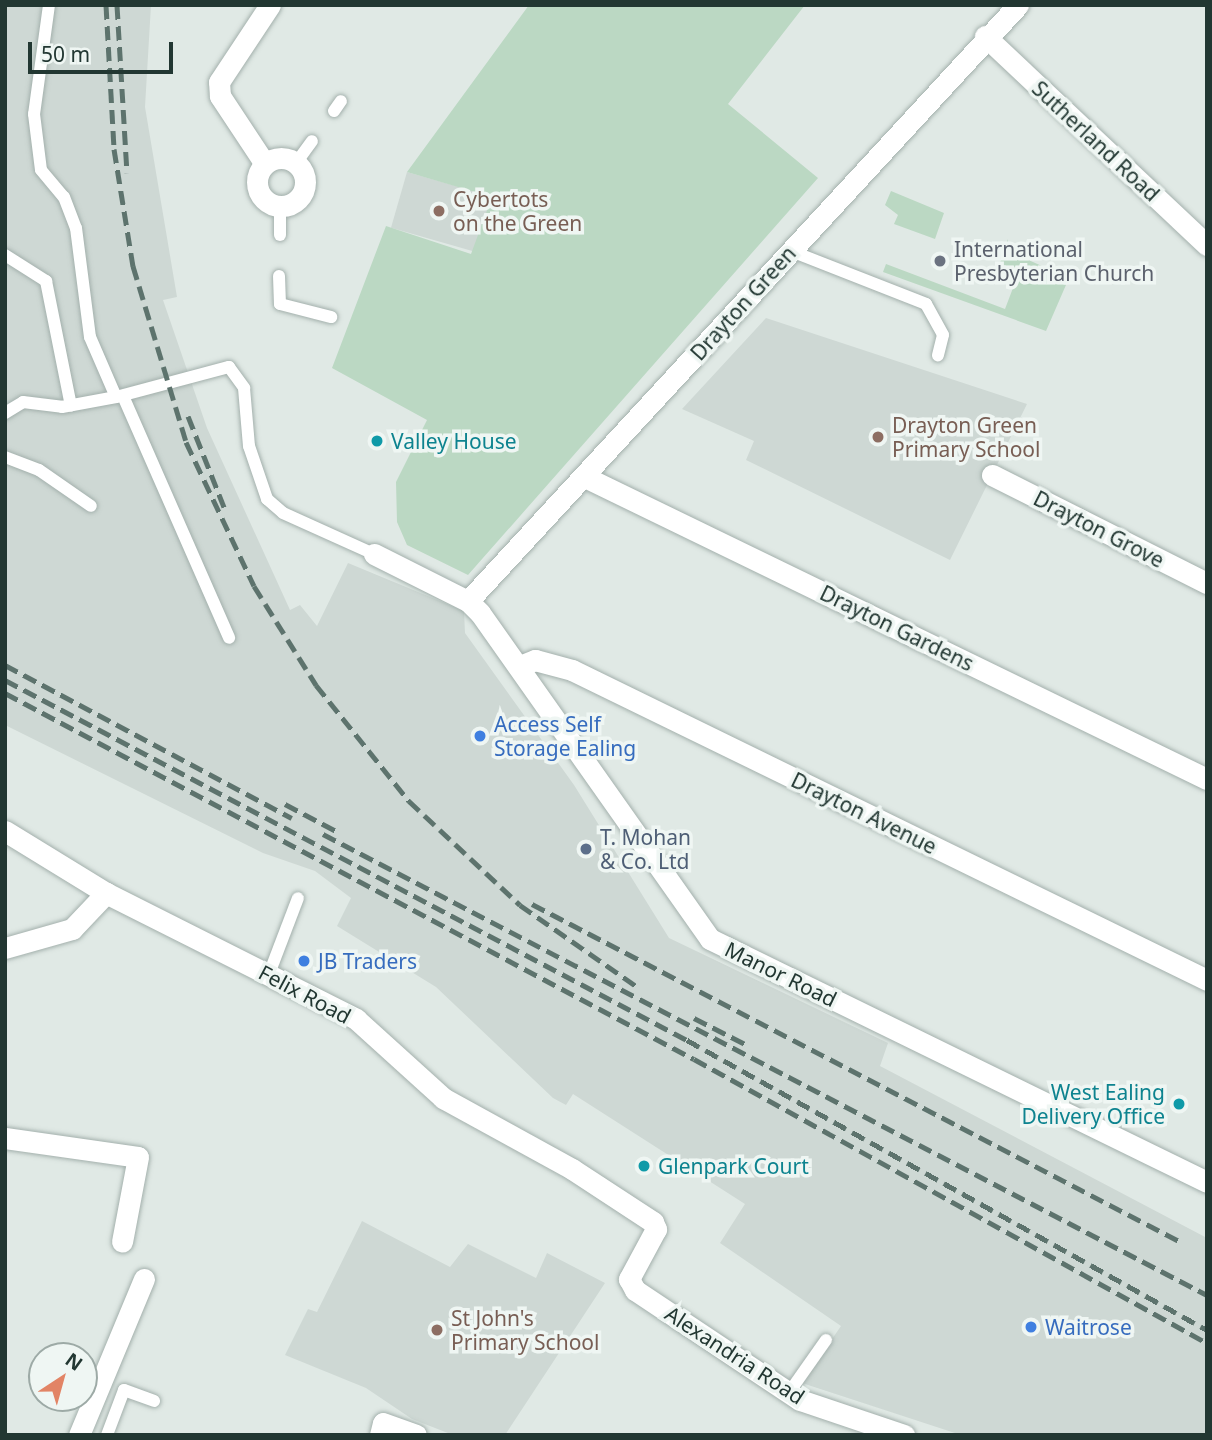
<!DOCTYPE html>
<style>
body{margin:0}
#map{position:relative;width:1212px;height:1440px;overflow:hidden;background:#e0e9e5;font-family:"Noto Sans",sans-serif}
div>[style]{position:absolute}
.built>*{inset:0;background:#ced8d4;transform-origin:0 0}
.green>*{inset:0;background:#bbd8c3}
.roads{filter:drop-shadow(0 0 2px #a3b0ac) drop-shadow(0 0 2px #a3b0ac)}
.lane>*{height:12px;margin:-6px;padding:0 6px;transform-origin:6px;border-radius:6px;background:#fff}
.street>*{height:21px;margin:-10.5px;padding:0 10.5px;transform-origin:10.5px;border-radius:10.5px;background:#fff}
.street>.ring{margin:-10.5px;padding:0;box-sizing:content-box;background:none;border:21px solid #fff;border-radius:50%}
.rail>*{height:5px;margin-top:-2.5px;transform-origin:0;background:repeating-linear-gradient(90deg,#5d736d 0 14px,transparent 0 21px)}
.dots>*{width:19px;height:19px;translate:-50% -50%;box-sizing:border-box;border:4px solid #eff6f3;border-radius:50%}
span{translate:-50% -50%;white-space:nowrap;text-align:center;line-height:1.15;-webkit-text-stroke:7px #eff6f3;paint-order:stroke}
.street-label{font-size:21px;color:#223732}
.education-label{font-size:21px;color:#785e54}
.left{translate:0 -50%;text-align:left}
.worship-label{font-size:21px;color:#5b616d}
.culture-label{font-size:21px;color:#0d838f}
.right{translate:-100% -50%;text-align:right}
.shop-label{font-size:21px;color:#366cbe}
.service-label{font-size:21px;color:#4e5e75}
.frame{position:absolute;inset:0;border:7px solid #223732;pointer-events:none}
.north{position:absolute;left:28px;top:1342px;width:70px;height:70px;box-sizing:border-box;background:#eff6f3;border:2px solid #9daaa6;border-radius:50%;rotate:36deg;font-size:19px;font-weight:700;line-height:28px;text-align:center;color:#223732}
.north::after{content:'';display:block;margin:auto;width:24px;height:32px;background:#e28465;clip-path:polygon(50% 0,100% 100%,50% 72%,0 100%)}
.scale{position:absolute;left:28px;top:42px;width:145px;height:32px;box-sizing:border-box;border:4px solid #223732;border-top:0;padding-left:9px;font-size:21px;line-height:24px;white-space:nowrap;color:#223732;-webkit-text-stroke:5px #eff6f3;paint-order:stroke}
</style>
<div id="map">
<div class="built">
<i style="clip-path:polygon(5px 5px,151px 5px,145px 107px,177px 297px,163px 300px,207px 428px,290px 610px,300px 605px,317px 626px,348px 563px,464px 611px,465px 633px,574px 785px,669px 938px,888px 1043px,880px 1066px,1207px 1238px,1207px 1435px,961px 1435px,802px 1383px,841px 1326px,720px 1243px,745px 1204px,573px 1094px,566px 1105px,553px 1098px,436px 987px,337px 926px,351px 898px,315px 871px,263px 853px,5px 725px)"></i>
<i style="left:407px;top:172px;width:90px;height:58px;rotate:16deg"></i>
<i style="clip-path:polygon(766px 318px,1027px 404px,950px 560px,746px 460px,754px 441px,682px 409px)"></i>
<i style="clip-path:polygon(362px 1221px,450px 1267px,468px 1244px,536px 1278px,547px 1253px,605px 1283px,505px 1435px,453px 1435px,412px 1419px,366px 1388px,285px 1355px,308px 1309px,317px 1312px)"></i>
</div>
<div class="green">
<i style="clip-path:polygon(529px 5px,805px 5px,728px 104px,818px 178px,468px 575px,407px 545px,397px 522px,396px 482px,427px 420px,332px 368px,386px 226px,471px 254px,492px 197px,407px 172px)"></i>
<i style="clip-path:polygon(891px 191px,944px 213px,935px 239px,894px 224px,898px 215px,885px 205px)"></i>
<i style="clip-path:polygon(1008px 239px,1008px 251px,1069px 278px,1046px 331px,883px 272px,886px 264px,1005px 309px,1019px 272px,1000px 263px)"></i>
</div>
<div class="roads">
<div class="lane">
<i style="left:49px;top:5px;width:110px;rotate:97.8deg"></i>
<i style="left:34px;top:114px;width:56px;rotate:82.9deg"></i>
<i style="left:41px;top:170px;width:35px;rotate:50deg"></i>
<i style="left:64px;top:197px;width:33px;rotate:69deg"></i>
<i style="left:76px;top:228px;width:110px;rotate:82.7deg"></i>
<i style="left:90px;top:337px;width:65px;rotate:66.6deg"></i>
<i style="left:116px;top:397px;width:117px;rotate:-14.9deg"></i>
<i style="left:229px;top:367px;width:26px;rotate:54deg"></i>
<i style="left:244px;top:388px;width:58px;rotate:85.1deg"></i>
<i style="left:249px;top:446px;width:56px;rotate:71.2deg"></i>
<i style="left:267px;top:499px;width:21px;rotate:41deg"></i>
<i style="left:283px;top:513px;width:100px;rotate:24.3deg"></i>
<i style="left:334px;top:111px;width:12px;rotate:-55deg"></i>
<i style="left:296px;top:163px;width:27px;rotate:-54deg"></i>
<i style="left:280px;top:206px;width:29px;rotate:90deg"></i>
<i style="left:791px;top:251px;width:145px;rotate:21.4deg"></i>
<i style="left:926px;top:304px;width:35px;rotate:61deg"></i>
<i style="left:943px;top:335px;width:21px;rotate:104deg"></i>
<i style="left:5px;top:255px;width:49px;rotate:32.4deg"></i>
<i style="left:46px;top:281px;width:127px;rotate:78.7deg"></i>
<i style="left:279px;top:276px;width:28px;rotate:88deg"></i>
<i style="left:280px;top:304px;width:53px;rotate:14.3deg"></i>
<i style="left:123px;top:396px;width:264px;rotate:66.3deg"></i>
<i style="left:5px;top:413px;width:21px;rotate:-31deg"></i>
<i style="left:23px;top:402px;width:39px;rotate:7deg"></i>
<i style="left:62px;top:407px;width:55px;rotate:-10.5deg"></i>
<i style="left:5px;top:457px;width:36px;rotate:21deg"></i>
<i style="left:39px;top:470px;width:63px;rotate:34.7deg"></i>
<i style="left:269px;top:974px;width:81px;rotate:-69.1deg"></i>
<i style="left:788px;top:1394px;width:66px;rotate:-54.9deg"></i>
<i style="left:107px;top:1435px;width:48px;rotate:-69.3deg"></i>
<i style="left:124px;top:1390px;width:32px;rotate:20deg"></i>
</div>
<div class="street">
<i style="left:985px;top:36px;width:305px;rotate:43.3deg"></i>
<i class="ring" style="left:257px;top:158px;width:27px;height:27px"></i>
<i style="left:265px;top:164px;width:82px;rotate:-123.5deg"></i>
<i style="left:220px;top:96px;width:14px;rotate:-94deg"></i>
<i style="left:219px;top:82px;width:92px;rotate:-56.5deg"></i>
<i style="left:992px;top:475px;width:241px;rotate:26.7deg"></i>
<i style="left:587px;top:478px;width:689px;rotate:25.9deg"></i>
<i style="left:374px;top:554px;width:105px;rotate:26.6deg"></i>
<i style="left:468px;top:601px;width:17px;rotate:45deg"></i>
<i style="left:480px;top:613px;width:399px;rotate:54.8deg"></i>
<i style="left:710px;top:939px;width:553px;rotate:26.06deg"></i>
<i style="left:468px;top:601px;width:811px;rotate:-47.3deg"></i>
<i style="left:520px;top:666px;width:16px;rotate:-22deg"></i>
<i style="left:535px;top:660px;width:38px;rotate:15deg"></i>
<i style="left:572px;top:670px;width:707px;rotate:26.02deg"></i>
<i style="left:5px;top:831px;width:119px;rotate:31.5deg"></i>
<i style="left:106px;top:893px;width:280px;rotate:26.7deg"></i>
<i style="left:356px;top:1019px;width:118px;rotate:42.2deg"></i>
<i style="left:443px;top:1098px;width:147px;rotate:28.8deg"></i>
<i style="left:572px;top:1169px;width:97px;rotate:33.2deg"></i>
<i style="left:653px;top:1222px;width:8px;rotate:67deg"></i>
<i style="left:656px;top:1229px;width:57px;rotate:118.4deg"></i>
<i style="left:629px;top:1279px;width:13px;rotate:61deg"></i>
<i style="left:635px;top:1290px;width:198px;rotate:33.7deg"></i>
<i style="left:800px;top:1400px;width:110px;rotate:18.6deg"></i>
<i style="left:5px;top:948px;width:70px;rotate:-15.8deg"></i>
<i style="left:72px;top:929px;width:50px;rotate:-46.6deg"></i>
<i style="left:5px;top:1138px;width:134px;rotate:8.1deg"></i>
<i style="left:138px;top:1157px;width:86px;rotate:100.7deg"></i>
<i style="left:79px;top:1435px;width:169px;rotate:-67.4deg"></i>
<i style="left:380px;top:1435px;width:12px;rotate:-76deg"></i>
<i style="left:383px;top:1423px;width:35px;rotate:20deg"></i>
</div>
</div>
<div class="rail">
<i style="left:106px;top:5px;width:144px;rotate:86.8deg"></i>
<i style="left:114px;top:149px;width:119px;rotate:80.8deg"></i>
<i style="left:133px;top:266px;width:184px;rotate:73.2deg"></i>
<i style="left:186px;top:442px;width:159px;rotate:64.7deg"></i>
<i style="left:254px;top:586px;width:117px;rotate:57.9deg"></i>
<i style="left:316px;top:685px;width:149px;rotate:51.3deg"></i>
<i style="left:409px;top:801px;width:152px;rotate:43.1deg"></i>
<i style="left:520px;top:905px;width:145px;rotate:34.9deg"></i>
<i style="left:117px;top:5px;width:168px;rotate:86.6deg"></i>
<i style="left:188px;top:416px;width:98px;rotate:68.4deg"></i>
<i style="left:5px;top:665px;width:325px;rotate:28.1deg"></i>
<i style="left:5px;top:680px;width:771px;rotate:27.83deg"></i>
<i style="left:687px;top:1040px;width:595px;rotate:29.15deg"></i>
<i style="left:5px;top:693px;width:780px;rotate:27.98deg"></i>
<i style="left:694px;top:1059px;width:586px;rotate:28.97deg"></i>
<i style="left:285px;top:804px;width:62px;rotate:27.8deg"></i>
<i style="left:323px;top:834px;width:997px;rotate:27.54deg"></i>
<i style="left:532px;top:904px;width:730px;rotate:27.51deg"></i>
<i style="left:694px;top:1018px;width:59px;rotate:27deg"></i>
</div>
<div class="dots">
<i style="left:439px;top:211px;background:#8d6e63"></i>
<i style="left:940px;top:261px;background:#6b7280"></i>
<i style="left:878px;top:437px;background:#8d6e63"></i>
<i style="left:377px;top:441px;background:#0f9aa8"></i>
<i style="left:480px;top:736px;background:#3f7fe0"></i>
<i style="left:586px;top:849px;background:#5c6f8a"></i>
<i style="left:304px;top:961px;background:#3f7fe0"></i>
<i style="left:1179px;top:1104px;background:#0f9aa8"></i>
<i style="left:644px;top:1166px;background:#0f9aa8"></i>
<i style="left:1031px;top:1327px;background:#3f7fe0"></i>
<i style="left:437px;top:1330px;background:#8d6e63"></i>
</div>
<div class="street-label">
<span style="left:1096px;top:141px;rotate:43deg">Sutherland Road</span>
<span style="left:743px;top:303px;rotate:-48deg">Drayton Green</span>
<span style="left:1099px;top:529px;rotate:27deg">Drayton Grove</span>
<span style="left:897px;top:628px;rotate:26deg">Drayton Gardens</span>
<span style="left:864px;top:813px;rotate:26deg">Drayton Avenue</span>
<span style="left:781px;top:974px;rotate:26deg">Manor Road</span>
<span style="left:305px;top:994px;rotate:28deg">Felix Road</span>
<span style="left:735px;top:1355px;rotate:33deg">Alexandria Road</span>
</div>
<div class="education-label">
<span class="left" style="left:453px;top:211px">Cybertots<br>on the Green</span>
<span class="left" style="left:892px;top:437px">Drayton Green<br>Primary School</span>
<span class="left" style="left:451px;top:1330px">St John's<br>Primary School</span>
</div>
<div class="worship-label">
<span class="left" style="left:954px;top:261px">International<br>Presbyterian Church</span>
</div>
<div class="culture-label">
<span class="left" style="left:391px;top:441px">Valley House</span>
<span class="right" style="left:1165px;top:1104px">West Ealing<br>Delivery Office</span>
<span class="left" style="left:658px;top:1166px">Glenpark Court</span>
</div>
<div class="shop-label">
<span class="left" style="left:494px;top:736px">Access Self<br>Storage Ealing</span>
<span class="left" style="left:318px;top:961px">JB Traders</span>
<span class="left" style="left:1045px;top:1327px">Waitrose</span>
</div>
<div class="service-label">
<span class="left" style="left:600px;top:849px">T. Mohan<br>&amp; Co. Ltd</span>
</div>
<div class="frame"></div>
<div class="north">N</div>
<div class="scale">50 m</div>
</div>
